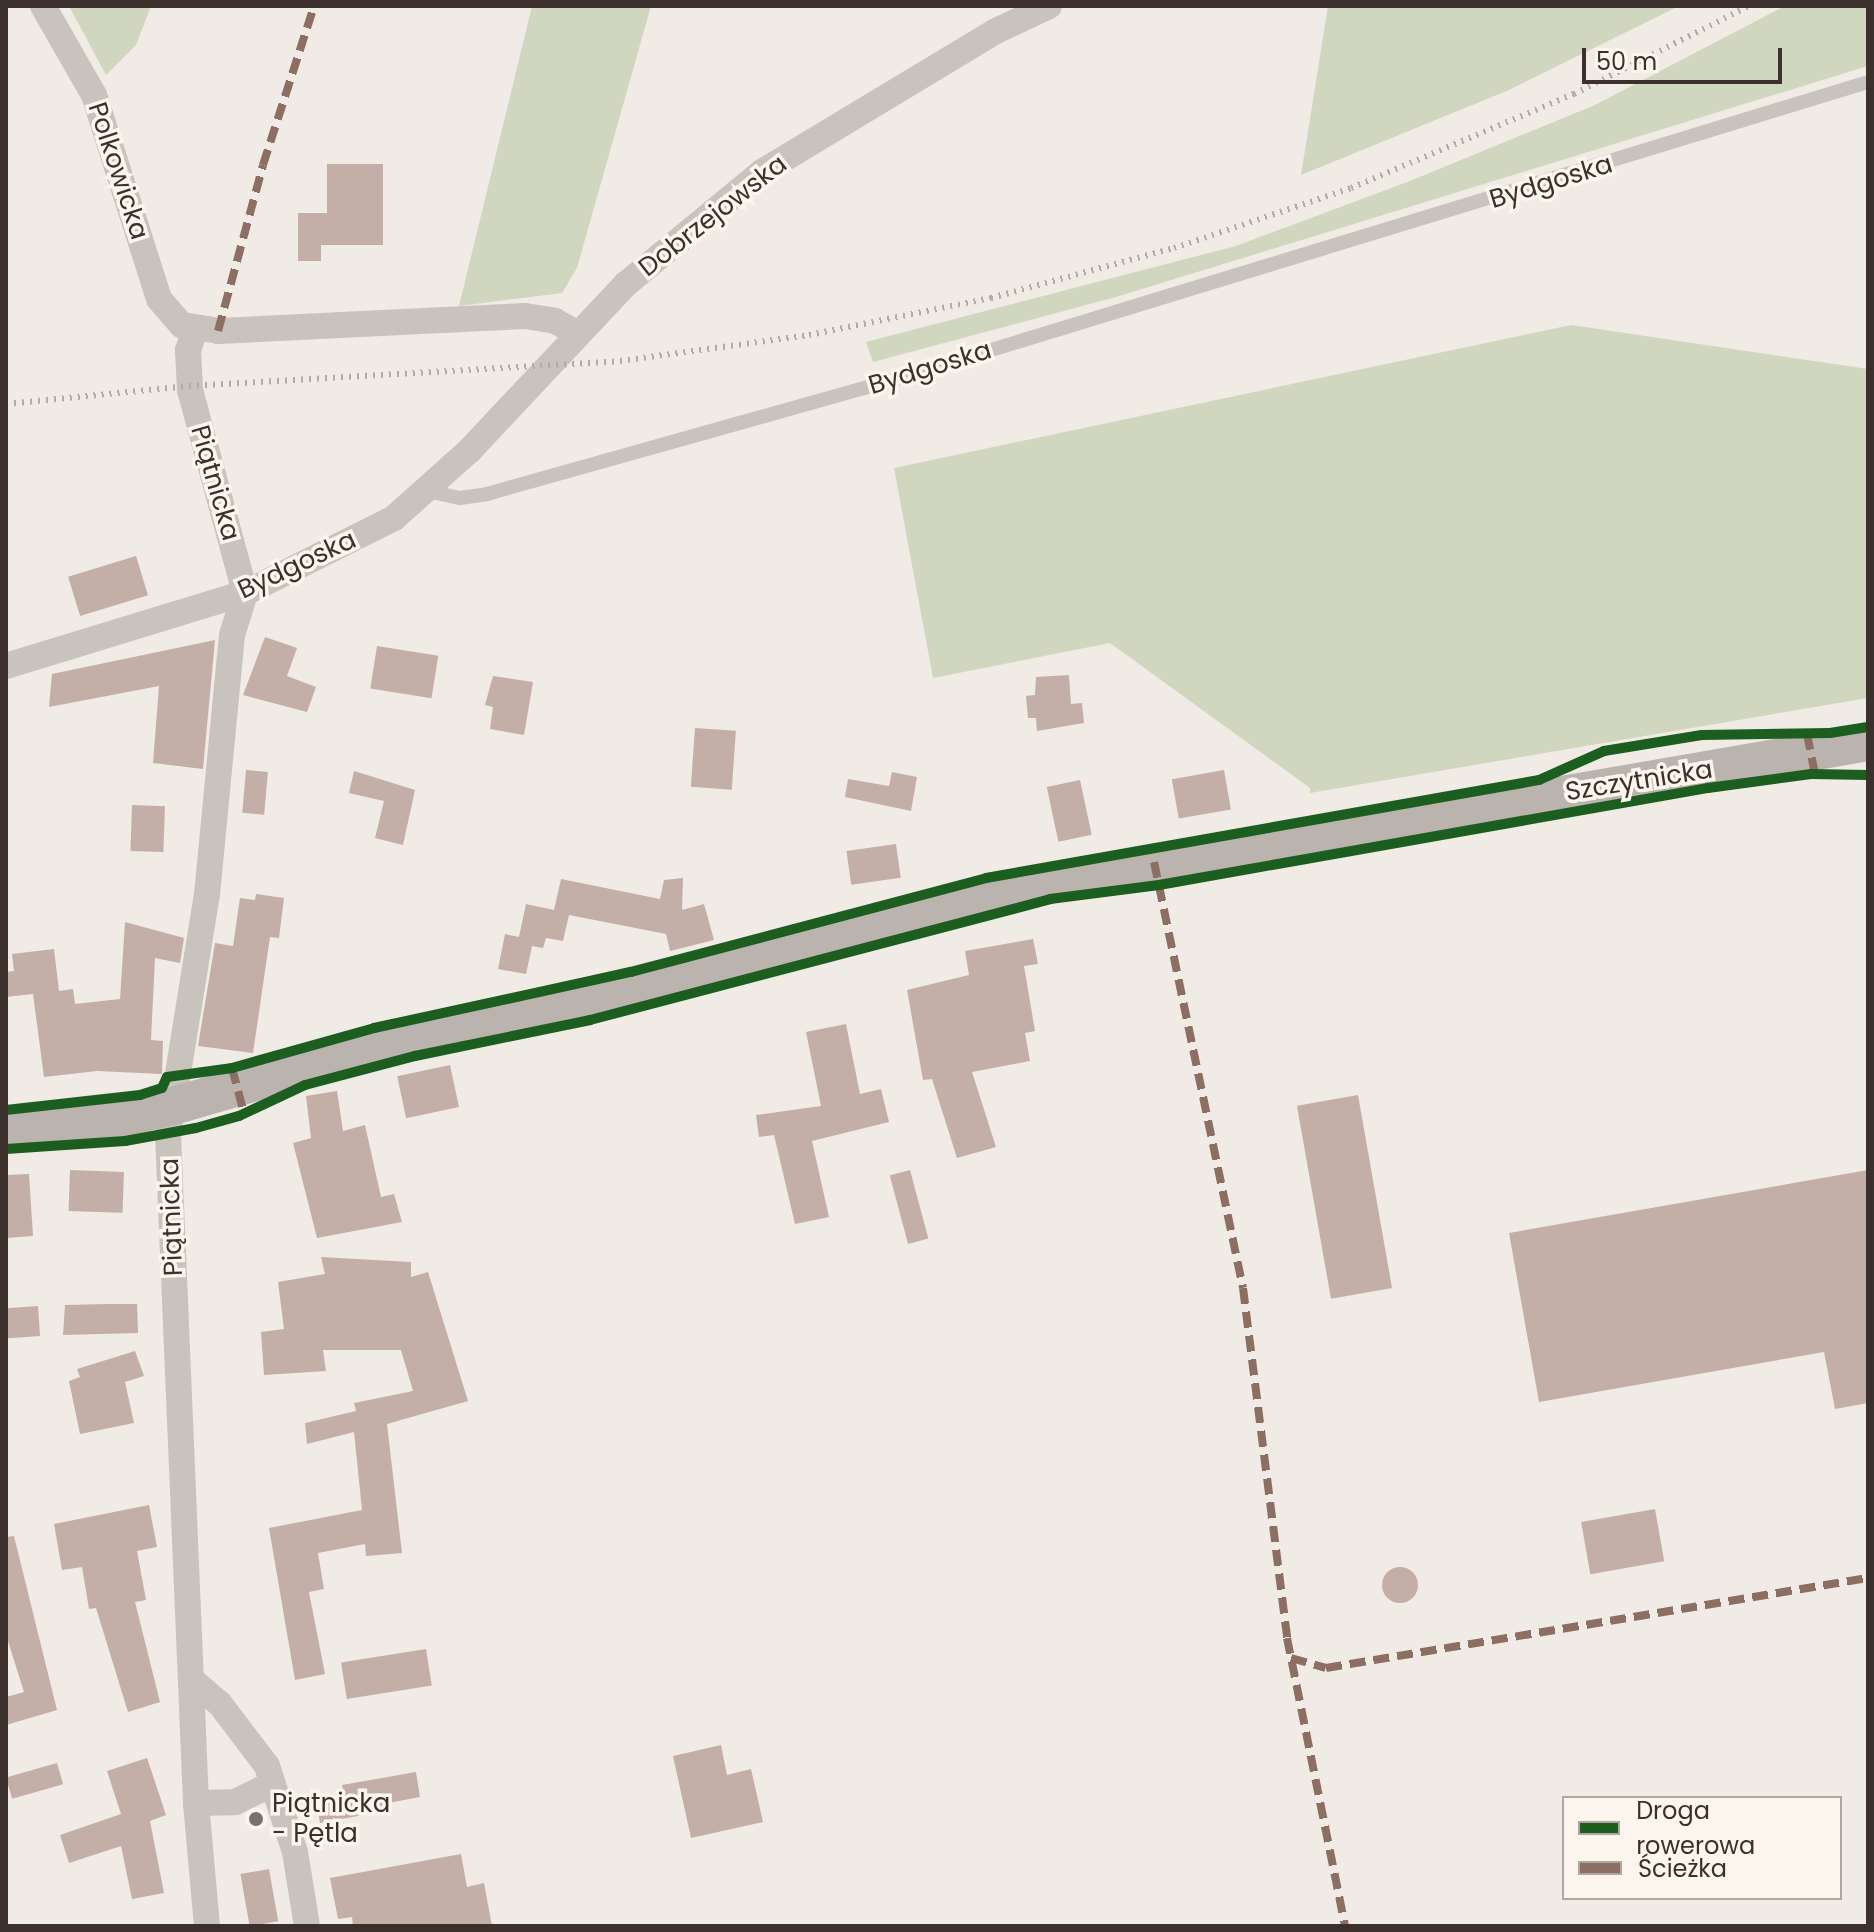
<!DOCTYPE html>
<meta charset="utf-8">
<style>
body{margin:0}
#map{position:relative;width:1874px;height:1932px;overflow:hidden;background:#f0ebe5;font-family:Poppins,sans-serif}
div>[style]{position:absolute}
.green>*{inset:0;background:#d1d6bf}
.building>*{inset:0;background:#c3afa7;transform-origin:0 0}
.round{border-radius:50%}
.lane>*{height:14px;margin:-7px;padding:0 7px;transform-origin:7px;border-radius:7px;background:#c9c3be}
.street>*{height:26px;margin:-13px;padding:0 13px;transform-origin:13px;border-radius:13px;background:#c9c3be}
.secondary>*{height:38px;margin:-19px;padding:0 19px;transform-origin:19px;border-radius:19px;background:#bab3ae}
.rail>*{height:6px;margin-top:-3px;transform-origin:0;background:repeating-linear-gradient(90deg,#b1aca8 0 2px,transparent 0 8px)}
.quiet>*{height:8px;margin-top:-4px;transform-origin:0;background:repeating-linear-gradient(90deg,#8d6e63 0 16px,transparent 0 24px)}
.cycleway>*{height:10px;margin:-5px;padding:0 5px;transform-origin:5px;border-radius:5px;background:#1b5e20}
.dots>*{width:22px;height:22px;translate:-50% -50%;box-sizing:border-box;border:4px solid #fbf5ee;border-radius:50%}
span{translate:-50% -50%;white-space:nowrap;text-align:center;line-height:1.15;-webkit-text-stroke:7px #fbf5ee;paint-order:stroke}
.street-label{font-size:26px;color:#3b302b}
.poi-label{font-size:26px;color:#3b302b}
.left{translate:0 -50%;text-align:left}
.frame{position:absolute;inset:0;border:8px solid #3b302b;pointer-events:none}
.legend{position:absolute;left:1562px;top:1796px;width:280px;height:104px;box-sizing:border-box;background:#fbf5ee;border:2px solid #aea6a0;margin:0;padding:10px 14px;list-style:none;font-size:24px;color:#3b302b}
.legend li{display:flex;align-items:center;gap:16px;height:40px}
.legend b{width:40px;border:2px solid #aea6a0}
.scale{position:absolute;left:1582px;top:48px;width:200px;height:36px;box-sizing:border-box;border:4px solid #3b302b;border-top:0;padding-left:10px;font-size:24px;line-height:28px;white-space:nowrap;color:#3b302b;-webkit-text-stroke:6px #fbf5ee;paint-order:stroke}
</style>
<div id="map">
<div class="green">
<i style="clip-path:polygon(69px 6px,151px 6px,136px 45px,106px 75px)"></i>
<i style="clip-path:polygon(532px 6px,651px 6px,577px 268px,562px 293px,459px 306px)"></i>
<i style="clip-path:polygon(1328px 6px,1679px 6px,1509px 90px,1301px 175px)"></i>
<i style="clip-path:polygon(1785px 6px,1868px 6px,1868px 66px,1116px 297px,873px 362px,866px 342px,1236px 246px,1410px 181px,1595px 105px)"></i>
<i style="clip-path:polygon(1571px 325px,1868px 369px,1868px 698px,1310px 793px,1310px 788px,1110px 643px,933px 678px,894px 468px)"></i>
</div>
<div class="building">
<i style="clip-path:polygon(327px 164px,383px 164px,383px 245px,321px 245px,321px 261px,298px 261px,298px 213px,327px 213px)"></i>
<i style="left:136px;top:556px;width:41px;height:71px;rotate:73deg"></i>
<i style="clip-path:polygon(265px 637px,297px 648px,287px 676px,316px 687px,307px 712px,243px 695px)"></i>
<i style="clip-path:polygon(215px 640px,203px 769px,153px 763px,159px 686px,49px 707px,52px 674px)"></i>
<i style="left:377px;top:646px;width:62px;height:43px;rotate:9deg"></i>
<i style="clip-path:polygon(1069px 675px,1071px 704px,1082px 703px,1084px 723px,1037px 731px,1036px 718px,1028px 718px,1026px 696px,1035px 695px,1036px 677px)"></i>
<i style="clip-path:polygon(493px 676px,533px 682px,524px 735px,490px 729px,493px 707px,485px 705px)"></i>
<i style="left:695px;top:728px;width:41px;height:59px;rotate:4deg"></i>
<i style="left:246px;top:770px;width:22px;height:43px;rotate:5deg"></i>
<i style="left:1224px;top:770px;width:40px;height:53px;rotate:80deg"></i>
<i style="clip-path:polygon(354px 771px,415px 790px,403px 845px,375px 838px,384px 801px,349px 793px)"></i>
<i style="clip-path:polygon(892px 772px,917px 777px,911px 811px,845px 797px,848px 779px,889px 786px)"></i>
<i style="left:1080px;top:780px;width:56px;height:34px;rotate:78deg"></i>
<i style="left:132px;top:805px;width:33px;height:46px;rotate:2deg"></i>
<i style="left:896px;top:844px;width:34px;height:50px;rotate:82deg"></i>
<i style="clip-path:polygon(683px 878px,682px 910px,704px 904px,714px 940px,670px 951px,666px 934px,569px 915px,563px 941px,546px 938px,543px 948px,532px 946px,526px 974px,498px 969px,505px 934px,519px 937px,526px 904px,554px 910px,561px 879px,660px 899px,664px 880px)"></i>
<i style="clip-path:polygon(256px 894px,284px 898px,279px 938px,270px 937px,253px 1053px,198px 1046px,215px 943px,233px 946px,240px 898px,255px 900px)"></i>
<i style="clip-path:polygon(125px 922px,184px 938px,180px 963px,155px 958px,151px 1040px,163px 1041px,162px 1074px,97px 1071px,44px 1077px,33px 994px,6px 997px,6px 972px,14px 971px,12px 954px,54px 949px,59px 991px,73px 989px,75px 1004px,120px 999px)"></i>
<i style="clip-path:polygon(1033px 939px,1038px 964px,1024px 966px,1035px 1031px,1025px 1033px,1030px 1061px,972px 1072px,996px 1147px,957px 1158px,932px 1079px,923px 1080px,907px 990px,969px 975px,965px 951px)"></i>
<i style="clip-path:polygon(846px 1024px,860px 1094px,881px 1089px,889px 1122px,812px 1141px,829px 1217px,795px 1224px,774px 1135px,759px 1137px,756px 1115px,821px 1106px,806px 1032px)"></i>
<i style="left:450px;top:1065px;width:43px;height:54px;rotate:78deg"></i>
<i style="clip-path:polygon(337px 1091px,343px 1131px,365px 1125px,381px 1197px,394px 1194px,402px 1222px,317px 1238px,293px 1143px,311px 1138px,306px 1096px)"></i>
<i style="left:1358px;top:1095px;width:196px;height:62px;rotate:80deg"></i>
<i style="left:70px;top:1170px;width:54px;height:41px;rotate:2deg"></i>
<i style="left:910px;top:1170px;width:71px;height:21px;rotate:75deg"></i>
<i style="clip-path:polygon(1868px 1170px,1868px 1403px,1835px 1409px,1824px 1352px,1539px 1402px,1509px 1233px)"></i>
<i style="clip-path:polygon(29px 1174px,33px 1236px,6px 1238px,6px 1175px)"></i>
<i style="clip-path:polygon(321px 1257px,411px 1262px,411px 1277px,428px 1272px,468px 1401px,387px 1424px,402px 1553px,366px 1556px,365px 1544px,318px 1553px,324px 1589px,309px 1592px,325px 1674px,295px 1680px,269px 1528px,362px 1510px,354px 1432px,307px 1444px,305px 1423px,356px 1411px,354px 1403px,413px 1391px,401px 1350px,323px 1350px,326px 1371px,264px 1375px,261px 1332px,284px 1329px,278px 1282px,325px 1274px)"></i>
<i style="clip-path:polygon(106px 1304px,137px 1304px,138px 1333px,63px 1335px,65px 1305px)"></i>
<i style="left:38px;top:1306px;width:30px;height:32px;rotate:86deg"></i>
<i style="clip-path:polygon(135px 1351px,144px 1376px,125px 1382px,134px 1423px,80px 1434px,69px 1381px,80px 1377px,77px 1369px)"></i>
<i style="clip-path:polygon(149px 1505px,157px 1547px,137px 1551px,146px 1600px,135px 1602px,160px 1702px,128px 1712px,96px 1608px,89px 1609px,82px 1567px,62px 1570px,54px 1524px)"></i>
<i style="left:1655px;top:1509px;width:53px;height:75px;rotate:80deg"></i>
<i style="clip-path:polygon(14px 1536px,57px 1710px,6px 1725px,6px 1697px,24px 1692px,6px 1635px,6px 1537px)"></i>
<i class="round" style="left:1382px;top:1567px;width:36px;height:36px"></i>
<i style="left:426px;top:1649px;width:37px;height:86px;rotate:81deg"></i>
<i style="clip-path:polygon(721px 1745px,727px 1775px,751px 1769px,763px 1822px,691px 1838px,673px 1756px)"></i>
<i style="clip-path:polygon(147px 1758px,166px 1815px,150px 1821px,164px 1893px,132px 1899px,121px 1846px,69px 1863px,60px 1835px,121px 1814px,107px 1771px)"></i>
<i style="left:57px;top:1763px;width:22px;height:53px;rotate:74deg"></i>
<i style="clip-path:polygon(416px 1772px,420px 1797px,383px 1804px,385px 1811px,320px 1823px,316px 1800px,344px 1795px,342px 1785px)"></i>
<i style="clip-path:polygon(461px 1854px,467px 1887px,484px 1883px,492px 1926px,353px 1926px,352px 1917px,338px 1919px,330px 1878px)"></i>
<i style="left:269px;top:1869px;width:53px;height:29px;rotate:80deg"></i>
</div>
<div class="lane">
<i style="left:427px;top:491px;width:34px;rotate:12deg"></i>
<i style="left:460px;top:498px;width:27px;rotate:-8deg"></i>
<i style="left:487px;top:494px;width:425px;rotate:-15.7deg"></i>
<i style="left:896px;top:379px;width:1016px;rotate:-16.99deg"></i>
</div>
<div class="street">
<i style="left:43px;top:6px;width:103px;rotate:60.2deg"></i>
<i style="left:94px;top:95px;width:214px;rotate:72.3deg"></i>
<i style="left:159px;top:299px;width:35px;rotate:49deg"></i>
<i style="left:182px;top:325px;width:36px;rotate:9deg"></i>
<i style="left:218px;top:331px;width:307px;rotate:-2.8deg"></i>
<i style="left:525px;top:316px;width:30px;rotate:9deg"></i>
<i style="left:555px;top:321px;width:26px;rotate:29deg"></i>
<i style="left:195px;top:330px;width:21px;rotate:109deg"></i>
<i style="left:188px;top:350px;width:40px;rotate:87.1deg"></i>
<i style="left:190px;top:390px;width:210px;rotate:74.8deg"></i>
<i style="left:245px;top:593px;width:44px;rotate:107.2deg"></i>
<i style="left:232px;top:635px;width:260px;rotate:95.5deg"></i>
<i style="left:207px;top:894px;width:243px;rotate:99.2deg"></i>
<i style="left:168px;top:1134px;width:670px;rotate:87.6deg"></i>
<i style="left:196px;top:1803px;width:123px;rotate:84.9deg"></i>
<i style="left:6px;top:666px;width:250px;rotate:-17deg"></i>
<i style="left:245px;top:593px;width:167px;rotate:-26.7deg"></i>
<i style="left:394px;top:518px;width:101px;rotate:-41.8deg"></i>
<i style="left:469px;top:451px;width:229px;rotate:-46.8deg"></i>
<i style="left:626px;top:284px;width:176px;rotate:-39.5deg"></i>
<i style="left:762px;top:172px;width:271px;rotate:-31.1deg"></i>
<i style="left:994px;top:32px;width:61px;rotate:-25.3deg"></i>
<i style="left:191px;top:1679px;width:38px;rotate:41deg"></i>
<i style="left:220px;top:1704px;width:78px;rotate:52.8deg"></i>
<i style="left:267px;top:1766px;width:90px;rotate:72deg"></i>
<i style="left:295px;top:1852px;width:75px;rotate:80.8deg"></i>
<i style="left:196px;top:1803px;width:39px;rotate:-1deg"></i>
<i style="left:235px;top:1802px;width:41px;rotate:-25.9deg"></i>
</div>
<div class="secondary">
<i style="left:6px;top:1129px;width:107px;rotate:-4.8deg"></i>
<i style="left:113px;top:1120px;width:62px;rotate:-13.1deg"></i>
<i style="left:173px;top:1106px;width:180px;rotate:-16.1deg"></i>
<i style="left:346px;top:1056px;width:712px;rotate:-13.82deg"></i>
<i style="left:1037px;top:886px;width:843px;rotate:-9.83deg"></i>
</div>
<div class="rail">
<i style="left:6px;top:404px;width:184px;rotate:-5.6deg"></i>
<i style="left:189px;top:386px;width:432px;rotate:-3.3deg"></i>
<i style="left:620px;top:361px;width:191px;rotate:-7.8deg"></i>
<i style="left:809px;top:335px;width:186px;rotate:-11.5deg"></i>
<i style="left:991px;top:298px;width:190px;rotate:-15.3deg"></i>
<i style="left:1174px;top:248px;width:187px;rotate:-18.7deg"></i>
<i style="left:1351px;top:188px;width:242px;rotate:-22.9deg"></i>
<i style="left:1574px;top:94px;width:196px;rotate:-26.7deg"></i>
</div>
<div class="quiet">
<i style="left:218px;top:331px;width:172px;rotate:-74.8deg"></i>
<i style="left:263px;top:165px;width:167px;rotate:-72.2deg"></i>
<i style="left:1807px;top:734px;width:41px;rotate:78.7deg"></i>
<i style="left:1154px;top:862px;width:435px;rotate:78.2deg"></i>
<i style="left:1243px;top:1288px;width:353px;rotate:82.8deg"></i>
<i style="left:1287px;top:1638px;width:294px;rotate:78.6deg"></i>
<i style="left:232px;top:1068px;width:47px;rotate:75.1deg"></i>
<i style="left:1291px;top:1658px;width:36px;rotate:16deg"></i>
<i style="left:1326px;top:1668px;width:549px;rotate:-9.43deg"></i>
</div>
<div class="cycleway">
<i style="left:6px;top:1110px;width:135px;rotate:-6.4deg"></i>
<i style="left:140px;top:1095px;width:23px;rotate:-18deg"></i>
<i style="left:162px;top:1088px;width:12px;rotate:-66deg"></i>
<i style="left:167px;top:1077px;width:66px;rotate:-7.9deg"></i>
<i style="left:232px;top:1068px;width:148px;rotate:-15.7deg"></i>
<i style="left:374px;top:1028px;width:263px;rotate:-12.3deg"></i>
<i style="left:631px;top:972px;width:367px;rotate:-14.8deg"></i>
<i style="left:986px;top:878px;width:562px;rotate:-10.05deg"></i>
<i style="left:1539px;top:780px;width:71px;rotate:-24deg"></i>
<i style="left:1604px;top:751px;width:99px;rotate:-9.3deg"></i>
<i style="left:1702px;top:735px;width:128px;rotate:-0.9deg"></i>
<i style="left:1830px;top:733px;width:38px;rotate:-9deg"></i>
<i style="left:6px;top:1149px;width:119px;rotate:-3.8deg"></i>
<i style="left:125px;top:1141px;width:72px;rotate:-10.4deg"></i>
<i style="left:196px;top:1128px;width:45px;rotate:-15.6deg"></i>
<i style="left:239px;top:1116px;width:73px;rotate:-25.2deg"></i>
<i style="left:305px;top:1085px;width:114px;rotate:-14.8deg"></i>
<i style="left:415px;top:1056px;width:179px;rotate:-11.6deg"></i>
<i style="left:590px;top:1020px;width:476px;rotate:-14.7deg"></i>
<i style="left:1050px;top:899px;width:110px;rotate:-7.3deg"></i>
<i style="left:1159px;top:885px;width:558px;rotate:-10.02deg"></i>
<i style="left:1708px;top:788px;width:104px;rotate:-7.7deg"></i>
<i style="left:1811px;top:774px;width:57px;rotate:1deg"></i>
</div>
<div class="dots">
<i style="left:256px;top:1819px;background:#7a716c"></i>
</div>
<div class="street-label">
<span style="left:118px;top:171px;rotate:72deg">Polkowicka</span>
<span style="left:1551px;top:182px;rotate:-17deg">Bydgoska</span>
<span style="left:713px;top:216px;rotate:-38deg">Dobrzejowska</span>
<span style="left:930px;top:368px;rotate:-17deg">Bydgoska</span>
<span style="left:215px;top:483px;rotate:74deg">Piątnicka</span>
<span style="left:297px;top:565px;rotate:-25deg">Bydgoska</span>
<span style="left:1639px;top:781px;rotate:-9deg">Szczytnicka</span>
<span style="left:172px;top:1217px;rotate:-92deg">Piątnicka</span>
</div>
<div class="poi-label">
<span class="left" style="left:272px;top:1819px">Piątnicka<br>- Pętla</span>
</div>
<div class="frame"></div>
<ul class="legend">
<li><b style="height:10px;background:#1b5e20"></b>Droga rowerowa</li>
<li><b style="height:10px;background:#8d6e63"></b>Ścieżka</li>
</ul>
<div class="scale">50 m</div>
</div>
